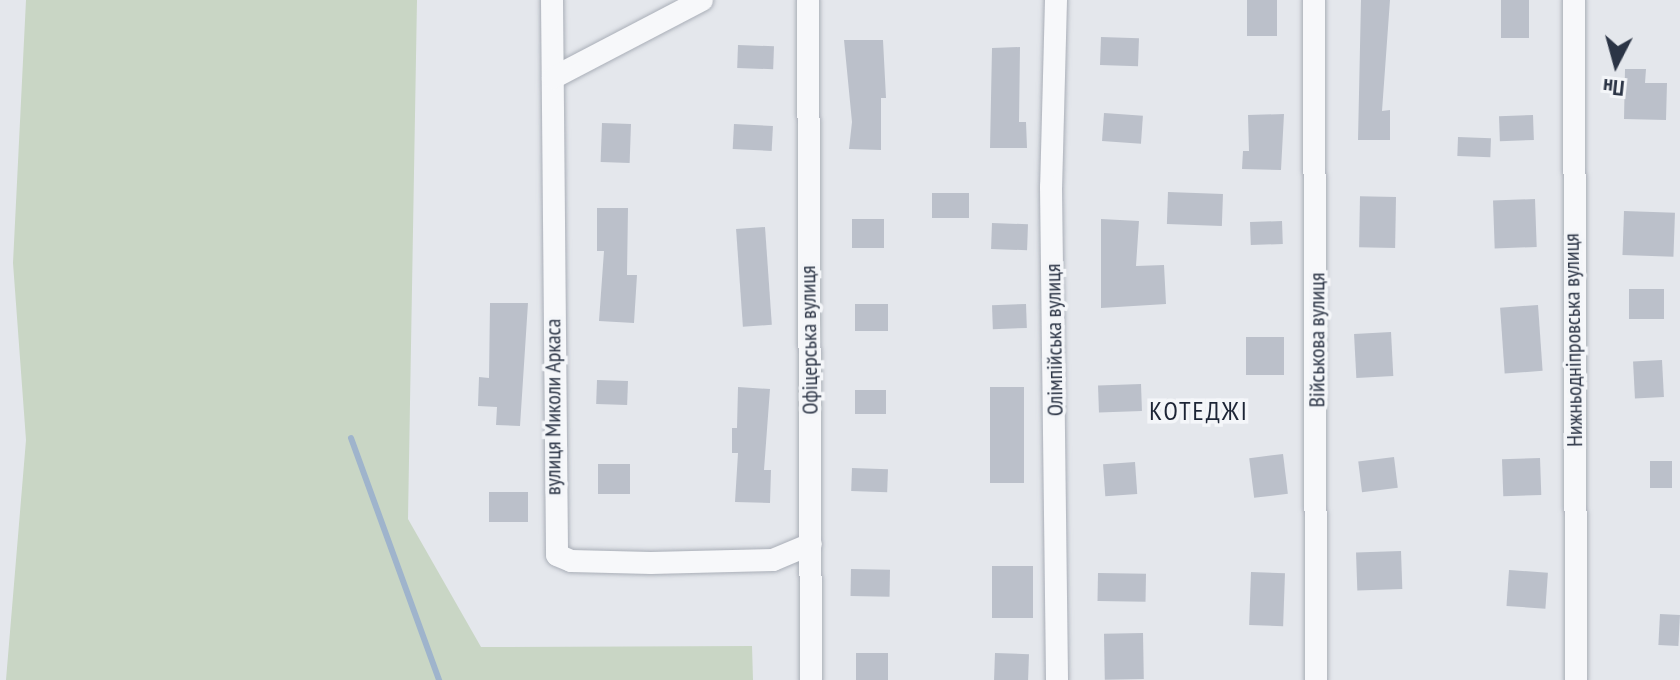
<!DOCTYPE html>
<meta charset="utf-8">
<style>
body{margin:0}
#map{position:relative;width:1680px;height:680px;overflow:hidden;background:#e4e7ec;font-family:"PT Sans Narrow",sans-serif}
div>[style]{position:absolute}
.green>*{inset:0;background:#c9d6c5}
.stream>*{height:6px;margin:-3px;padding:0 3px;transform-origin:3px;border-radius:3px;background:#9fb4cc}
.building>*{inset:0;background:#bbc0ca;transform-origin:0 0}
.roads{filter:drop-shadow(0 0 2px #a9aeb7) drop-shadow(0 0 2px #a9aeb7)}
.minor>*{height:22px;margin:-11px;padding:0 11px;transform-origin:11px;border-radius:11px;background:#f7f8fa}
span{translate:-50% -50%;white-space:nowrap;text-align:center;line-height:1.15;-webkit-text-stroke:7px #f4f6f9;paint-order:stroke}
.street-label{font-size:22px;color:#2b3445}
.quarter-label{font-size:26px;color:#1d2536;letter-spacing:2px}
.north{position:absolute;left:1576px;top:24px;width:80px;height:80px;-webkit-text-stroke:6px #f4f6f9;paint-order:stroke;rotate:186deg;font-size:22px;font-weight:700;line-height:32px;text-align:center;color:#2b3445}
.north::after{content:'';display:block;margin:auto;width:28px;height:36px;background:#2b3445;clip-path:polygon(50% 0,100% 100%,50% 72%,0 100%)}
</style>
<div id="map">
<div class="green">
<i style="clip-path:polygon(26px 0,417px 0,408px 519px,481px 647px,752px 646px,753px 680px,6px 680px,26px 440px,13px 263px)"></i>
</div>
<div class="stream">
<i style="left:351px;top:438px;width:258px;rotate:70deg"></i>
</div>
<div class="building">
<i style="left:1247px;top:0;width:30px;height:36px"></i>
<i style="clip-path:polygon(1361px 0,1390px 0,1382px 111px,1390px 110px,1390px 140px,1358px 140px)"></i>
<i style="left:1501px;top:0;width:28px;height:38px"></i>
<i style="left:1101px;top:37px;width:38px;height:28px;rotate:2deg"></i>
<i style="clip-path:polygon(844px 40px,883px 40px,886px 98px,881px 98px,881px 150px,849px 149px,852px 122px)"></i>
<i style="left:738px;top:45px;width:36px;height:23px;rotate:2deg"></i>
<i style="clip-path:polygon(1020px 47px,1019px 122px,1026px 122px,1027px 148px,990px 148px,992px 48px)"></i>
<i style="clip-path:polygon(1625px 69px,1646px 69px,1645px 83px,1667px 83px,1666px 120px,1624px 119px)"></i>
<i style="left:1104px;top:113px;width:39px;height:28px;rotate:4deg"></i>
<i style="clip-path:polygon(1284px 114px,1281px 170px,1242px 169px,1243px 151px,1249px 151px,1248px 115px)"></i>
<i style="left:1533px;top:115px;width:25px;height:34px;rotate:88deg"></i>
<i style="left:602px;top:123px;width:29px;height:39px;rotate:2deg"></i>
<i style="left:734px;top:124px;width:39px;height:25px;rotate:3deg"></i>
<i style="left:1458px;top:137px;width:33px;height:19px;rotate:2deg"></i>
<i style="left:1168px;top:192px;width:55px;height:32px;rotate:2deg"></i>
<i style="left:932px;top:193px;width:37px;height:25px"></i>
<i style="left:1396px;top:197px;width:51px;height:36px;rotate:91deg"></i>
<i style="left:1535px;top:199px;width:48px;height:42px;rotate:88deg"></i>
<i style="clip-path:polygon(597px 208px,628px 208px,627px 275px,637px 275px,634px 323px,599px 321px,604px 251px,597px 251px)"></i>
<i style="left:1624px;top:211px;width:51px;height:44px;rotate:2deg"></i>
<i style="left:884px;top:219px;width:29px;height:32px;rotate:90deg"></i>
<i style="clip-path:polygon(1101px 219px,1139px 221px,1136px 266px,1164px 265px,1166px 304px,1101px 308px)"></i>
<i style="left:1282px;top:221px;width:23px;height:32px;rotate:88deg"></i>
<i style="left:992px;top:223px;width:36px;height:26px;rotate:2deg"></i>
<i style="left:765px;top:227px;width:98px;height:29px;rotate:86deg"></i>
<i style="left:1629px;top:289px;width:35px;height:30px"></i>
<i style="clip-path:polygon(490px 303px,528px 303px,520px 426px,496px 425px,497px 407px,478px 406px,479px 377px,489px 378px)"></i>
<i style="left:855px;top:304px;width:33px;height:27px"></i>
<i style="left:1026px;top:304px;width:24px;height:34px;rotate:88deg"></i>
<i style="left:1538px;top:305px;width:66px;height:38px;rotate:86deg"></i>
<i style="left:1391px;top:332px;width:44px;height:37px;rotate:87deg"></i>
<i style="left:1246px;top:337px;width:38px;height:38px"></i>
<i style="left:1662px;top:360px;width:37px;height:29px;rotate:87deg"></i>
<i style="left:597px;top:380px;width:31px;height:24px;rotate:2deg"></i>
<i style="left:1141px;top:384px;width:27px;height:43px;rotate:88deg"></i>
<i style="clip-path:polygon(738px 387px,770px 389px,764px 470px,771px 470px,770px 503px,735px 502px,738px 453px,732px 453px,732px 428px,737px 428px)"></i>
<i style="left:990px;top:387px;width:34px;height:96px"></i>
<i style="left:855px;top:390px;width:31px;height:24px"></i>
<i style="left:1283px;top:454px;width:40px;height:34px;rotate:83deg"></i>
<i style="left:1394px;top:457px;width:31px;height:36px;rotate:83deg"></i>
<i style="left:1540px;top:458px;width:37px;height:38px;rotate:88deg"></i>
<i style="left:1650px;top:461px;width:22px;height:27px"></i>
<i style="left:1135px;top:462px;width:32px;height:32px;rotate:86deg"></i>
<i style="left:598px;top:464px;width:32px;height:30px"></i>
<i style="left:852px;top:468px;width:36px;height:23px;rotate:2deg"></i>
<i style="left:489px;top:492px;width:39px;height:30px"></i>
<i style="left:1401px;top:551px;width:38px;height:45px;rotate:88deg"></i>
<i style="left:992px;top:566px;width:41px;height:52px"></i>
<i style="left:851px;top:569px;width:39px;height:27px;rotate:1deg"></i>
<i style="left:1509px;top:570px;width:39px;height:36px;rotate:4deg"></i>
<i style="left:1251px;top:572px;width:34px;height:53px;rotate:2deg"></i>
<i style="left:1098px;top:573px;width:48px;height:28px;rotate:1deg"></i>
<i style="left:1660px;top:614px;width:20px;height:31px;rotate:3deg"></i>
<i style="left:1143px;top:633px;width:46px;height:39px;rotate:89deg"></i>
<i style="left:856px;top:653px;width:32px;height:27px"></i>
<i style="left:995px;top:653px;width:34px;height:27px;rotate:2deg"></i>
</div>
<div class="roads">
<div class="minor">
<i style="left:552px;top:0;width:555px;rotate:89.48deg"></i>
<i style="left:557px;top:555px;width:15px;rotate:23deg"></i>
<i style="left:571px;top:561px;width:80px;rotate:1.4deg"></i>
<i style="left:651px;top:563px;width:122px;rotate:-1.4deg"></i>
<i style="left:773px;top:560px;width:41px;rotate:-22.8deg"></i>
<i style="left:808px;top:0;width:680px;rotate:89.75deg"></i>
<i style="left:1056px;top:0;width:187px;rotate:91.5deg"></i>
<i style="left:1051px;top:187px;width:493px;rotate:89.3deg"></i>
<i style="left:1314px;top:0;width:680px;rotate:89.83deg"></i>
<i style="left:1574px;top:0;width:680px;rotate:89.83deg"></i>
<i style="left:553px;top:78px;width:168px;rotate:-27.6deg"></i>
</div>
</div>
<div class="street-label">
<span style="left:809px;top:340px;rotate:-91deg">Офіцерська вулиця</span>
<span style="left:1054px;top:340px;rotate:-91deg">Олімпійська вулиця</span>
<span style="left:1317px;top:340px;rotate:-90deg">Військова вулиця</span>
<span style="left:1573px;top:340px;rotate:-91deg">Нижньодніпровська вулиця</span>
<span style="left:553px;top:407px;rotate:-90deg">вулиця Миколи Аркаса</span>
</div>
<div class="quarter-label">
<span style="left:1199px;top:411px">КОТЕДЖІ</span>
</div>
<div class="north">Пн</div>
</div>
